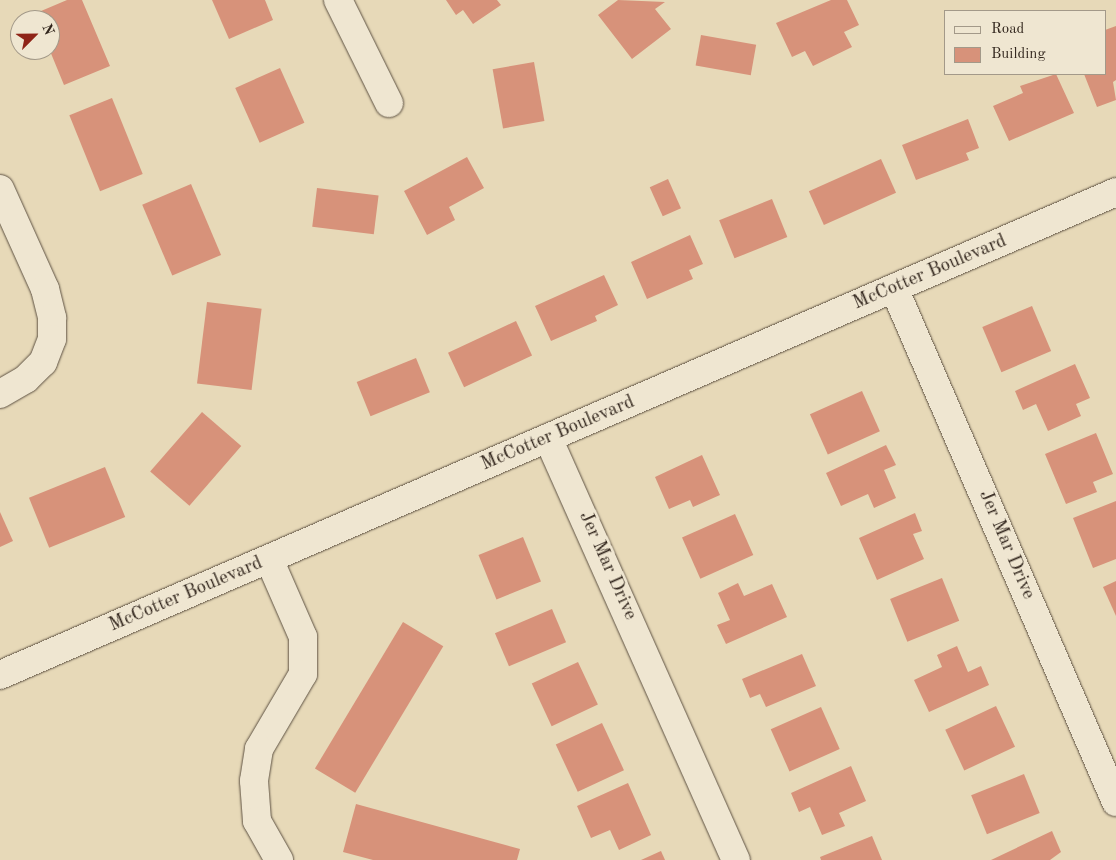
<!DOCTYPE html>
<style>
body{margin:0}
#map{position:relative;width:1116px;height:860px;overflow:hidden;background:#e7d9b8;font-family:"Old Standard TT",serif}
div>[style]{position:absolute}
.building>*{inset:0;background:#d7927a;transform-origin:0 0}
.roads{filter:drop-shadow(0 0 1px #5e5243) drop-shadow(0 0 1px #5e5243)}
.minor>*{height:28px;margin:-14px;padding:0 14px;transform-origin:14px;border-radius:14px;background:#efe6d1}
span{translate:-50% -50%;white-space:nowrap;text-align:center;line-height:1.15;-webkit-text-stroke:5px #efe6d1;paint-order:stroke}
.street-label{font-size:19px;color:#31251c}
.legend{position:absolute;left:944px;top:10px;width:162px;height:65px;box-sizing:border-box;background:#efe6d1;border:1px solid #a39989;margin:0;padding:6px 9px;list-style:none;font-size:15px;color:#31251c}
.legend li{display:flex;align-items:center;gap:10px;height:25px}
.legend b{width:25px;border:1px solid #a39989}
.north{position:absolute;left:10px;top:10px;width:50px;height:50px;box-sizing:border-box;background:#efe6d1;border:1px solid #a39989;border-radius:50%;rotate:67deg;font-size:14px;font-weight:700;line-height:20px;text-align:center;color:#31251c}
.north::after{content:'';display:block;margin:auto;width:18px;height:22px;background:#8f2418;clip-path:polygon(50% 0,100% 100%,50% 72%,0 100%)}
</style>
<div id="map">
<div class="building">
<i style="clip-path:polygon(67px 0,82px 0,110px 66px,64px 85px,50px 51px,50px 20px,37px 20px,34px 14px)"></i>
<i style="clip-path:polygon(212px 0,265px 0,273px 20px,229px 39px)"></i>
<i style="clip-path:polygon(446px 0,497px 0,501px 5px,473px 24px,463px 10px,456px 15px)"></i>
<i style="clip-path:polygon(618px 0,665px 2px,655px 9px,671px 29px,632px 59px,598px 15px)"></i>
<i style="clip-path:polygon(831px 0,847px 0,859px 25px,844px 32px,852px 47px,813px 66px,805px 51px,792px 57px,776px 23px)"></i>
<i style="clip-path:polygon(1116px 26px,1116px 80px,1113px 82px,1116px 100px,1097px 107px,1084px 74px,1105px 74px,1105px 30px)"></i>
<i style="left:701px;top:35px;width:56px;height:31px;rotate:10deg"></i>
<i style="left:534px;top:62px;width:60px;height:42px;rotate:80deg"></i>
<i style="left:280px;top:68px;width:60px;height:49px;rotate:66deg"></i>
<i style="clip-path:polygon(1056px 74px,1074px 113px,1009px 141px,993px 106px,1023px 93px,1020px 86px)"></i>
<i style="left:112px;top:98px;width:82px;height:46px;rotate:68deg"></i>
<i style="clip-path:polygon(968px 119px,979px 148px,966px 153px,969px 160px,916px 180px,902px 145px)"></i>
<i style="clip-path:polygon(467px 157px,484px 188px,449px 207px,455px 220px,427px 235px,404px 191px)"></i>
<i style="left:881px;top:159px;width:37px;height:79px;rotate:66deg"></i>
<i style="left:668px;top:179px;width:32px;height:20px;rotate:66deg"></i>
<i style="left:191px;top:184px;width:77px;height:53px;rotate:67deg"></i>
<i style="left:317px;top:188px;width:62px;height:39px;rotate:7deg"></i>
<i style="left:772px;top:199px;width:41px;height:57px;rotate:68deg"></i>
<i style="clip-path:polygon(690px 235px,703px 264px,689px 270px,693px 279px,647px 299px,631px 262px)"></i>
<i style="clip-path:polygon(604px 275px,618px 305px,595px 316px,597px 321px,551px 341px,535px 306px)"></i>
<i style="left:207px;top:302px;width:55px;height:82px;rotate:7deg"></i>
<i style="left:1032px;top:306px;width:49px;height:54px;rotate:67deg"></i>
<i style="left:516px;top:321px;width:38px;height:75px;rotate:65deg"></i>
<i style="left:416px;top:358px;width:37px;height:64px;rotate:68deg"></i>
<i style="clip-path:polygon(1075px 364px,1090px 398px,1076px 404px,1081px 416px,1048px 431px,1036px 404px,1023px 410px,1015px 391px)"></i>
<i style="left:862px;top:391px;width:44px;height:57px;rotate:66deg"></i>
<i style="left:202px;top:412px;width:52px;height:79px;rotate:41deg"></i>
<i style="clip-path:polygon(1096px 433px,1113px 474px,1093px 482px,1097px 492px,1066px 504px,1045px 454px)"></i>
<i style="clip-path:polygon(886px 445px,896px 465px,884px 470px,896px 498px,874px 508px,868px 494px,841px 506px,826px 473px)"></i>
<i style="clip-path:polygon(702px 455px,720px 495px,693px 507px,690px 500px,669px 509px,655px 477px)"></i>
<i style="left:105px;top:467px;width:54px;height:82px;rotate:68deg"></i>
<i style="clip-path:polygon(1116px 501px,1116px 559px,1093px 568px,1073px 518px)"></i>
<i style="clip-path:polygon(0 512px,13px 541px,0 547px)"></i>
<i style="clip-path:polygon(915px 513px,922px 531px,913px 534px,924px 559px,877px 580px,859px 538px)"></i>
<i style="left:735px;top:514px;width:45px;height:58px;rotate:66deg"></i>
<i style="left:523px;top:537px;width:48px;height:48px;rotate:68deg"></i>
<i style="left:942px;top:578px;width:46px;height:56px;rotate:68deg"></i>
<i style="clip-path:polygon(1116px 581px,1116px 616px,1103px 587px)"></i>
<i style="clip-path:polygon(738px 583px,744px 596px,772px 584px,787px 617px,726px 644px,717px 625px,730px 620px,718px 593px)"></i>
<i style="left:552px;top:609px;width:36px;height:62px;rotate:67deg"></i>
<i style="left:403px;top:622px;width:47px;height:171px;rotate:31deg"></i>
<i style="clip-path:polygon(957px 646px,968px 672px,981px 666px,989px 685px,929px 712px,914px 680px,942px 667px,937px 655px)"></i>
<i style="clip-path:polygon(802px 654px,816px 686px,766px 707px,760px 694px,750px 698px,742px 679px)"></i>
<i style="left:578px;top:662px;width:47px;height:51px;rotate:65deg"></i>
<i style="left:996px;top:706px;width:45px;height:56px;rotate:65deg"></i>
<i style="left:821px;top:707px;width:46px;height:55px;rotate:66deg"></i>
<i style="left:602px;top:723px;width:52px;height:51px;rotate:65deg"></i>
<i style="clip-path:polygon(851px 766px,866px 801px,839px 813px,845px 826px,822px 835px,810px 807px,799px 812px,791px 793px)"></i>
<i style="left:1024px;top:774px;width:42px;height:57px;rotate:68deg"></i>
<i style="clip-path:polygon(628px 783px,651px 835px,619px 850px,610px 830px,591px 838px,577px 806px)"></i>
<i style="clip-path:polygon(356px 804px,520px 849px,517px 860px,373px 860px,343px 852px)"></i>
<i style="clip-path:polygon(1052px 831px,1061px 852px,1050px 860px,991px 860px)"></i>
<i style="clip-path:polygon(872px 836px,882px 860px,821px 860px,820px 857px)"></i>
<i style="clip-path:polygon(661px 851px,665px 860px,641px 860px)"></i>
</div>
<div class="roads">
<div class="minor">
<i style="left:338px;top:0;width:115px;rotate:63.7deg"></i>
<i style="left:0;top:189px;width:110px;rotate:65.8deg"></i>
<i style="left:45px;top:289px;width:30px;rotate:76deg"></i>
<i style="left:52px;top:318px;width:21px;rotate:90deg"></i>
<i style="left:52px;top:339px;width:25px;rotate:111deg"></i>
<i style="left:43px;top:362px;width:24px;rotate:135deg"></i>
<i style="left:26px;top:379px;width:30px;rotate:150deg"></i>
<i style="left:894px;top:288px;width:560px;rotate:66.64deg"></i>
<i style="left:548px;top:438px;width:462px;rotate:66deg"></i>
<i style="left:269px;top:559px;width:85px;rotate:66.4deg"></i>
<i style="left:303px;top:637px;width:37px;rotate:90deg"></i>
<i style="left:303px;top:674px;width:87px;rotate:120.4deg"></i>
<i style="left:259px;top:749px;width:32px;rotate:99deg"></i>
<i style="left:254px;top:781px;width:40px;rotate:85.7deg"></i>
<i style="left:257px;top:821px;width:45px;rotate:60.6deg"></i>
<i style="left:0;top:675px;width:1216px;rotate:-23.4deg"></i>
</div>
</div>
<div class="street-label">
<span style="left:930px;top:273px;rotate:-23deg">McCotter Boulevard</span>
<span style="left:558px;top:434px;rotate:-23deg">McCotter Boulevard</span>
<span style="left:1006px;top:545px;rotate:67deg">Jer Mar Drive</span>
<span style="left:607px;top:566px;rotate:66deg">Jer Mar Drive</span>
<span style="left:186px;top:595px;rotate:-23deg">McCotter Boulevard</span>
</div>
<ul class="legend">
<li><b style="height:6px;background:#efe6d1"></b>Road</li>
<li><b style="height:14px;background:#d7927a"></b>Building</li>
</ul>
<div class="north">N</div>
</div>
